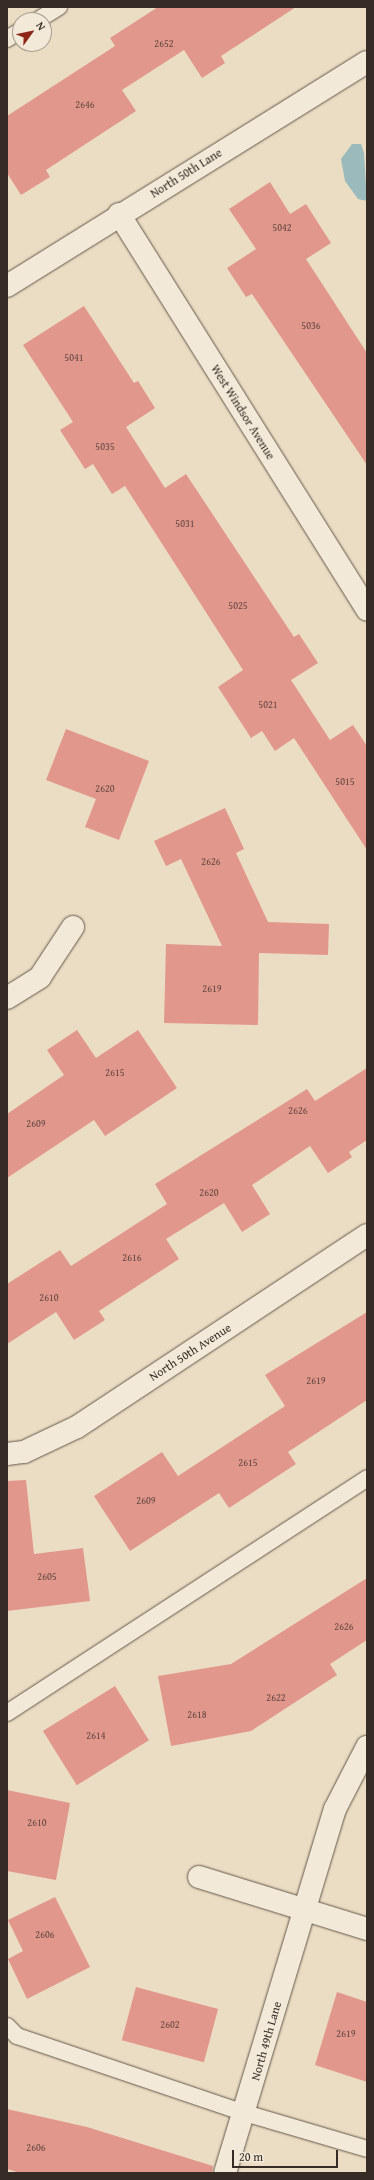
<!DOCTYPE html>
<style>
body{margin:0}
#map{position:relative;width:374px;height:2180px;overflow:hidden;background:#ebddc3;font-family:"Gentium Book Plus",serif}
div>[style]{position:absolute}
.water>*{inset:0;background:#9ababb}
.building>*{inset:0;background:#e2978d;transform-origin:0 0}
.roads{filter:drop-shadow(0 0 1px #64584c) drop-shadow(0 0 1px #64584c)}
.service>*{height:16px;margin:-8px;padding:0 8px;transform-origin:8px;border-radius:8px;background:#f2e9d8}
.minor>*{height:22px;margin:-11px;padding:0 11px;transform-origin:11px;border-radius:11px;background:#f2e9d8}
span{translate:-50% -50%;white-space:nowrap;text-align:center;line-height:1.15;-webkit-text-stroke:3px #f2e9d8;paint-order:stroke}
.number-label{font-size:10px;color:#62473f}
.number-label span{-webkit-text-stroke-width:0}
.street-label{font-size:12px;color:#372c25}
.frame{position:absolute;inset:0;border:8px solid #372c25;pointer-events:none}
.north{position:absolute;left:12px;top:12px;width:40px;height:40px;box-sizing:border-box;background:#f2e9d8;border:1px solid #a79d90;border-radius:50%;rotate:57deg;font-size:11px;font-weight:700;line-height:16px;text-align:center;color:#372c25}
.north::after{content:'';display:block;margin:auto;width:14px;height:18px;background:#8f2418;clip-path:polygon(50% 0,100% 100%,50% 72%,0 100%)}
.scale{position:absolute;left:232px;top:2150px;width:106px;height:18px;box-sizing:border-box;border:2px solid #372c25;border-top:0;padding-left:5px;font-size:12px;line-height:14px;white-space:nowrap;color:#372c25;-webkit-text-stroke:3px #f2e9d8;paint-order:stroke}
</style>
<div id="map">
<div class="water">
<i style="clip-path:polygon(352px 144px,361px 144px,364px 153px,367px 201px,358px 199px,345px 181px,341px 159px)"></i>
</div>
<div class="building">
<i style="clip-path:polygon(158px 7px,296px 7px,221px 56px,225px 63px,202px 78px,184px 50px,122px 90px,136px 111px,46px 170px,50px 177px,21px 195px,7px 173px,7px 116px,115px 46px,110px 38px)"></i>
<i style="clip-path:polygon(270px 182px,290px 214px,306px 204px,331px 243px,306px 259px,367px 353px,367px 465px,252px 294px,246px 297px,227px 268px,256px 249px,229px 209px)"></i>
<i style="clip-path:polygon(84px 306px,134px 383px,138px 381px,155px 408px,126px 427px,165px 488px,186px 474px,294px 637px,299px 634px,318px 663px,291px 680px,330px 740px,353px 725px,367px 746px,367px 850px,294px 738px,275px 751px,262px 731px,251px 738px,218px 687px,243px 670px,125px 486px,112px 494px,93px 464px,85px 469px,60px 430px,73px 422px,23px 345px)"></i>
<i style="clip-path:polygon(66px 729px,149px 761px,119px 840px,85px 827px,96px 799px,46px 780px)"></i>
<i style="clip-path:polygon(225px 808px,244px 849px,236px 853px,268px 922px,329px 924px,328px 955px,259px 953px,258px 1025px,164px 1023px,166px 944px,222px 946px,181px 859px,166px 866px,154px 841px)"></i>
<i style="clip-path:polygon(77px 1030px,96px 1058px,138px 1030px,177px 1088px,105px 1136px,94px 1120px,7px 1178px,7px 1114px,64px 1075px,47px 1050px)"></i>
<i style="clip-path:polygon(367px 1068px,367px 1140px,349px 1152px,352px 1157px,328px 1173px,310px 1146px,252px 1185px,270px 1214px,242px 1232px,224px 1203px,166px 1239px,179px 1259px,99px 1311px,105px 1320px,74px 1340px,56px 1312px,7px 1344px,7px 1284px,60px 1250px,71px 1266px,167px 1204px,155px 1184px,307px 1089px,315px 1101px)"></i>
<i style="clip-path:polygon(367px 1312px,367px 1400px,288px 1452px,296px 1464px,229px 1508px,219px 1493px,130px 1551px,94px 1496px,162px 1452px,178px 1476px,285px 1406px,265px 1375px)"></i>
<i style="clip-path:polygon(26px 1480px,34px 1554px,83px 1548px,90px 1601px,7px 1611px,7px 1481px)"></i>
<i style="clip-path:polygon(367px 1578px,367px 1640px,330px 1664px,337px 1675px,251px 1731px,171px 1746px,158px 1676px,231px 1664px)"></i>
<i style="left:115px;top:1686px;width:64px;height:85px;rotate:58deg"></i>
<i style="clip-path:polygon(7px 1790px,70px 1803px,56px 1880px,7px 1871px)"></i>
<i style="clip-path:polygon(55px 1897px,90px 1967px,27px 1999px,8px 1959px,23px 1951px,8px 1920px)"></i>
<i style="left:136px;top:1987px;width:85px;height:55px;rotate:15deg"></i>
<i style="clip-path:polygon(337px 1992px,367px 2002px,367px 2082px,315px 2065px)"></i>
<i style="clip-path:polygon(7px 2109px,87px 2127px,213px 2166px,212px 2173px,20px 2173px,7px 2169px)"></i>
</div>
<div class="roads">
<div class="service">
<i style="left:38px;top:20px;width:25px;rotate:-32deg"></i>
<i style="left:7px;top:39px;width:15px;rotate:-32deg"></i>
<i style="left:7px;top:1713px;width:430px;rotate:-33.1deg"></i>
<i style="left:7px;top:2026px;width:14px;rotate:45deg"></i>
<i style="left:17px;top:2036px;width:241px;rotate:18.7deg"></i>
<i style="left:245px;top:2113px;width:127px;rotate:16.4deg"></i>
</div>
<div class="minor">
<i style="left:119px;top:214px;width:467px;rotate:57.9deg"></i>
<i style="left:7px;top:286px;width:424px;rotate:-31.9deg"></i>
<i style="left:7px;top:998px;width:39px;rotate:-32deg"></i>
<i style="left:40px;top:977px;width:60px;rotate:-56.6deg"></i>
<i style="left:7px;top:1454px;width:17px;rotate:-7deg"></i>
<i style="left:24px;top:1452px;width:59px;rotate:-25.3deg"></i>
<i style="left:77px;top:1427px;width:348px;rotate:-33.5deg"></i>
<i style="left:199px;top:1877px;width:176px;rotate:17.2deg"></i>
<i style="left:225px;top:2173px;width:380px;rotate:-73.2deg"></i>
<i style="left:335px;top:1809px;width:70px;rotate:-62.7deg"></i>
</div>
</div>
<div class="number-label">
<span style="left:164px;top:44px">2652</span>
<span style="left:85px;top:105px">2646</span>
<span style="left:282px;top:228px">5042</span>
<span style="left:311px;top:326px">5036</span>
<span style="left:74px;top:358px">5041</span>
<span style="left:105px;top:447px">5035</span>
<span style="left:185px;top:524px">5031</span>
<span style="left:238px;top:606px">5025</span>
<span style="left:268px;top:705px">5021</span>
<span style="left:345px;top:782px">5015</span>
<span style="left:105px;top:789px">2620</span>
<span style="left:211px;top:862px">2626</span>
<span style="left:212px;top:989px">2619</span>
<span style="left:115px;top:1073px">2615</span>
<span style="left:298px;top:1111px">2626</span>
<span style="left:36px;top:1124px">2609</span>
<span style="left:209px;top:1193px">2620</span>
<span style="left:132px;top:1258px">2616</span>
<span style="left:49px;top:1298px">2610</span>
<span style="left:316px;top:1381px">2619</span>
<span style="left:248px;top:1463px">2615</span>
<span style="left:146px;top:1501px">2609</span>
<span style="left:47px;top:1577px">2605</span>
<span style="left:344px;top:1627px">2626</span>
<span style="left:276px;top:1698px">2622</span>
<span style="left:197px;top:1715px">2618</span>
<span style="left:96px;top:1736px">2614</span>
<span style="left:37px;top:1823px">2610</span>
<span style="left:45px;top:1935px">2606</span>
<span style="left:170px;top:2025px">2602</span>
<span style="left:346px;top:2034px">2619</span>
<span style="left:36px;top:2148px">2606</span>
</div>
<div class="street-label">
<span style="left:186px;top:173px;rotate:-32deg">North 50th Lane</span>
<span style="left:243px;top:412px;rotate:58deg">West Windsor Avenue</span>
<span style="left:190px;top:1352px;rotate:-33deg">North 50th Avenue</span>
<span style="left:266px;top:2041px;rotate:-74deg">North 49th Lane</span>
</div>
<div class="frame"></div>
<div class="north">N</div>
<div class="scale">20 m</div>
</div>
